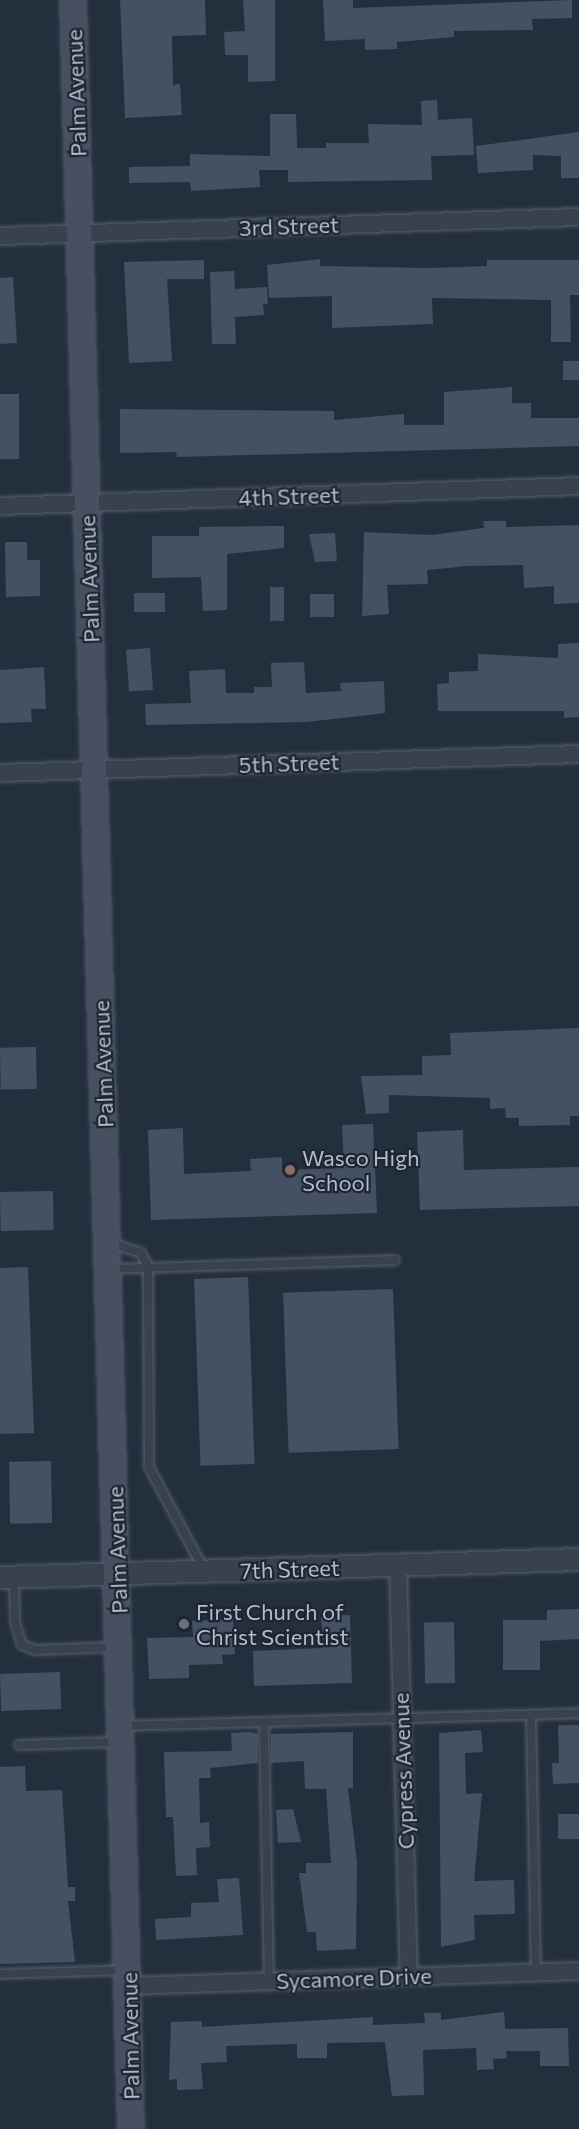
<!DOCTYPE html>
<style>
body{margin:0}
#map{position:relative;width:579px;height:2129px;overflow:hidden;background:#242f3e;font-family:Commissioner,sans-serif}
div>[style]{position:absolute}
.building>*{inset:0;background:#455162;transform-origin:0 0}
.roads{filter:drop-shadow(0 0 2px #565f6c) drop-shadow(0 0 2px #565f6c)}
.service>*{height:8px;margin:-4px;padding:0 4px;transform-origin:4px;border-radius:4px;background:#38414e}
.minor>*{height:16px;margin:-8px;padding:0 8px;transform-origin:8px;border-radius:8px;background:#38414e}
.tertiary>*{height:21px;margin:-10.5px;padding:0 10.5px;transform-origin:10.5px;border-radius:10.5px;background:#38414e}
.secondary>*{height:24px;margin:-12px;padding:0 12px;transform-origin:12px;border-radius:12px;background:#465061}
.dots>*{width:16px;height:16px;translate:-50% -50%;box-sizing:border-box;border:3px solid #1d2633;border-radius:50%}
span{translate:-50% -50%;white-space:nowrap;text-align:center;line-height:1.15;-webkit-text-stroke:4.5px #1d2633;paint-order:stroke}
.street-label{font-size:22px;color:#b4bcc9}
.poi-label{font-size:22px;color:#b4bcc9}
.left{translate:0 -50%;text-align:left}
</style>
<div id="map">
<div class="building">
<i style="clip-path:polygon(120px 0,205px 0,206px 35px,172px 36px,173px 85px,180px 84px,182px 115px,125px 118px)"></i>
<i style="clip-path:polygon(243px 0,275px 0,275px 81px,248px 82px,248px 55px,225px 55px,224px 32px,245px 31px)"></i>
<i style="clip-path:polygon(323px 0,353px 0,353px 8px,572px 0,572px 18px,532px 19px,533px 30px,454px 31px,454px 37px,397px 42px,397px 49px,365px 50px,365px 39px,325px 41px)"></i>
<i style="clip-path:polygon(437px 100px,438px 120px,472px 118px,474px 155px,431px 156px,432px 180px,288px 182px,288px 170px,259px 170px,260px 187px,191px 191px,190px 182px,129px 183px,129px 167px,190px 166px,190px 154px,270px 156px,270px 114px,296px 114px,297px 148px,326px 148px,326px 143px,369px 143px,368px 124px,422px 125px,421px 101px)"></i>
<i style="clip-path:polygon(579px 132px,579px 178px,561px 178px,561px 156px,533px 155px,533px 170px,478px 173px,476px 146px)"></i>
<i style="clip-path:polygon(320px 259px,320px 266px,430px 268px,487px 266px,487px 260px,579px 260px,579px 295px,570px 295px,571px 342px,551px 342px,551px 300px,432px 298px,433px 324px,332px 328px,332px 296px,269px 298px,267px 265px)"></i>
<i style="clip-path:polygon(204px 260px,204px 279px,167px 279px,172px 361px,129px 363px,124px 262px)"></i>
<i style="clip-path:polygon(234px 271px,235px 289px,267px 287px,268px 304px,263px 304px,264px 315px,235px 317px,236px 344px,212px 344px,210px 272px)"></i>
<i style="clip-path:polygon(13px 277px,17px 343px,0 344px,0 278px)"></i>
<i style="left:563px;top:361px;width:16px;height:19px"></i>
<i style="clip-path:polygon(512px 387px,512px 403px,531px 403px,531px 418px,579px 418px,579px 446px,177px 457px,176px 452px,120px 453px,120px 409px,334px 411px,334px 420px,404px 414px,404px 425px,444px 425px,444px 392px)"></i>
<i style="left:0;top:394px;width:19px;height:65px"></i>
<i style="clip-path:polygon(483px 521px,506px 521px,506px 527px,579px 525px,579px 603px,554px 604px,554px 586px,524px 588px,523px 565px,468px 566px,427px 570px,428px 584px,387px 585px,389px 614px,362px 616px,364px 532px,432px 535px,484px 528px)"></i>
<i style="clip-path:polygon(267px 526px,284px 526px,284px 548px,227px 554px,227px 610px,203px 611px,201px 577px,152px 578px,152px 536px,199px 536px,199px 527px)"></i>
<i style="clip-path:polygon(335px 533px,337px 561px,315px 562px,309px 534px)"></i>
<i style="clip-path:polygon(5px 542px,27px 542px,27px 560px,40px 560px,40px 596px,6px 597px)"></i>
<i style="left:270px;top:587px;width:14px;height:34px"></i>
<i style="left:165px;top:593px;width:19px;height:31px;rotate:90deg"></i>
<i style="left:334px;top:594px;width:23px;height:24px;rotate:90deg"></i>
<i style="clip-path:polygon(579px 643px,579px 717px,564px 718px,564px 711px,438px 711px,437px 684px,449px 683px,449px 672px,478px 671px,478px 654px,558px 658px,558px 644px)"></i>
<i style="left:150px;top:648px;width:42px;height:24px;rotate:86deg"></i>
<i style="clip-path:polygon(304px 662px,306px 693px,341px 691px,340px 683px,384px 681px,385px 713px,307px 722px,146px 725px,145px 704px,191px 703px,189px 671px,225px 669px,226px 693px,254px 693px,254px 687px,272px 687px,271px 663px)"></i>
<i style="clip-path:polygon(44px 667px,46px 709px,31px 709px,32px 722px,0 723px,0 670px)"></i>
<i style="clip-path:polygon(579px 1028px,579px 1116px,570px 1116px,570px 1125px,519px 1126px,519px 1118px,506px 1118px,505px 1108px,490px 1109px,490px 1098px,389px 1095px,389px 1113px,366px 1114px,361px 1076px,422px 1075px,422px 1056px,451px 1055px,450px 1033px)"></i>
<i style="left:36px;top:1047px;width:42px;height:36px;rotate:89deg"></i>
<i style="clip-path:polygon(373px 1124px,377px 1213px,151px 1220px,148px 1130px,183px 1128px,184px 1174px,251px 1171px,250px 1159px,282px 1157px,282px 1170px,344px 1168px,342px 1125px)"></i>
<i style="clip-path:polygon(463px 1130px,464px 1170px,579px 1167px,579px 1206px,420px 1210px,417px 1132px)"></i>
<i style="left:53px;top:1191px;width:39px;height:53px;rotate:89deg"></i>
<i style="clip-path:polygon(28px 1267px,34px 1433px,0 1434px,0 1268px)"></i>
<i style="left:248px;top:1277px;width:187px;height:54px;rotate:88deg"></i>
<i style="left:393px;top:1289px;width:160px;height:110px;rotate:88deg"></i>
<i style="left:51px;top:1461px;width:62px;height:42px;rotate:89deg"></i>
<i style="clip-path:polygon(579px 1609px,579px 1639px,540px 1641px,540px 1670px,503px 1670px,503px 1620px,547px 1620px,547px 1610px)"></i>
<i style="clip-path:polygon(350px 1615px,352px 1683px,254px 1686px,253px 1651px,323px 1648px,321px 1616px)"></i>
<i style="clip-path:polygon(233px 1619px,235px 1654px,222px 1655px,223px 1664px,189px 1665px,189px 1678px,149px 1679px,147px 1638px,193px 1637px,192px 1621px)"></i>
<i style="left:454px;top:1622px;width:61px;height:30px;rotate:89deg"></i>
<i style="left:60px;top:1672px;width:37px;height:60px;rotate:88deg"></i>
<i style="clip-path:polygon(558px 1725px,579px 1725px,579px 1783px,553px 1784px,552px 1763px,559px 1763px)"></i>
<i style="clip-path:polygon(481px 1730px,483px 1752px,465px 1753px,466px 1794px,482px 1793px,474px 1881px,514px 1880px,515px 1914px,474px 1915px,475px 1940px,441px 1947px,439px 1733px)"></i>
<i style="clip-path:polygon(250px 1732px,258px 1734px,258px 1763px,210px 1768px,211px 1778px,199px 1778px,200px 1823px,209px 1822px,210px 1847px,196px 1848px,197px 1875px,176px 1876px,173px 1817px,166px 1817px,164px 1752px,232px 1751px,231px 1733px)"></i>
<i style="clip-path:polygon(353px 1732px,353px 1788px,348px 1788px,357px 1862px,356px 1949px,317px 1951px,316px 1932px,307px 1932px,299px 1873px,306px 1873px,306px 1863px,331px 1863px,326px 1789px,305px 1789px,304px 1761px,271px 1763px,271px 1734px)"></i>
<i style="clip-path:polygon(25px 1766px,26px 1791px,62px 1790px,68px 1887px,75px 1887px,75px 1901px,68px 1901px,75px 1962px,0 1964px,0 1767px)"></i>
<i style="clip-path:polygon(293px 1809px,301px 1842px,278px 1843px,276px 1810px)"></i>
<i style="left:579px;top:1814px;width:25px;height:21px;rotate:90deg"></i>
<i style="clip-path:polygon(239px 1878px,243px 1935px,156px 1940px,155px 1919px,191px 1917px,191px 1903px,219px 1902px,217px 1879px)"></i>
<i style="clip-path:polygon(504px 2012px,505px 2029px,568px 2028px,569px 2066px,540px 2066px,540px 2051px,506px 2051px,507px 2058px,493px 2059px,494px 2069px,477px 2070px,476px 2048px,423px 2050px,424px 2095px,392px 2096px,385px 2042px,327px 2043px,327px 2058px,297px 2058px,297px 2044px,226px 2046px,227px 2062px,201px 2063px,203px 2089px,177px 2090px,177px 2079px,169px 2080px,171px 2022px,202px 2021px,202px 2027px,373px 2017px,373px 2025px,425px 2023px,424px 2013px,441px 2013px,441px 2020px)"></i>
</div>
<div class="roads">
<div class="service">
<i style="left:109px;top:1242px;width:34px;rotate:19deg"></i>
<i style="left:141px;top:1253px;width:16px;rotate:63deg"></i>
<i style="left:148px;top:1267px;width:200px;rotate:89.7deg"></i>
<i style="left:149px;top:1467px;width:115px;rotate:61.9deg"></i>
<i style="left:109px;top:1269px;width:286px;rotate:-1.8deg"></i>
<i style="left:14px;top:1577px;width:45px;rotate:88.7deg"></i>
<i style="left:15px;top:1622px;width:24px;rotate:73deg"></i>
<i style="left:22px;top:1645px;width:14px;rotate:21deg"></i>
<i style="left:35px;top:1650px;width:81px;rotate:-2.1deg"></i>
<i style="left:531px;top:1715px;width:257px;rotate:88.9deg"></i>
<i style="left:264px;top:1723px;width:258px;rotate:88.9deg"></i>
<i style="left:122px;top:1726px;width:457px;rotate:-1.6deg"></i>
<i style="left:19px;top:1745px;width:99px;rotate:-1.7deg"></i>
<i style="left:0;top:1974px;width:125px;rotate:-1.8deg"></i>
</div>
<div class="minor">
<i style="left:0;top:236px;width:579px;rotate:-1.88deg"></i>
<i style="left:0;top:506px;width:579px;rotate:-1.98deg"></i>
<i style="left:0;top:773px;width:579px;rotate:-1.88deg"></i>
<i style="left:398px;top:1565px;width:412px;rotate:88.5deg"></i>
<i style="left:129px;top:1986px;width:450px;rotate:-1.9deg"></i>
</div>
<div class="tertiary">
<i style="left:0;top:1577px;width:579px;rotate:-1.78deg"></i>
</div>
<div class="secondary">
<i style="left:73px;top:0;width:2130px;rotate:88.44deg"></i>
</div>
</div>
<div class="dots">
<i style="left:290px;top:1170px;background:#8d6e63"></i>
<i style="left:184px;top:1624px;background:#6b7280"></i>
</div>
<div class="street-label">
<span style="left:76px;top:93px;rotate:-92deg">Palm Avenue</span>
<span style="left:289px;top:226px;rotate:-2deg">3rd Street</span>
<span style="left:289px;top:496px;rotate:-2deg">4th Street</span>
<span style="left:89px;top:579px;rotate:-92deg">Palm Avenue</span>
<span style="left:289px;top:763px;rotate:-2deg">5th Street</span>
<span style="left:103px;top:1064px;rotate:-92deg">Palm Avenue</span>
<span style="left:117px;top:1550px;rotate:-92deg">Palm Avenue</span>
<span style="left:290px;top:1569px;rotate:-2deg">7th Street</span>
<span style="left:403px;top:1771px;rotate:-92deg">Cypress Avenue</span>
<span style="left:354px;top:1978px;rotate:-2deg">Sycamore Drive</span>
<span style="left:130px;top:2036px;rotate:-91deg">Palm Avenue</span>
</div>
<div class="poi-label">
<span class="left" style="left:302px;top:1170px">Wasco High<br>School</span>
<span class="left" style="left:196px;top:1624px">First Church of<br>Christ Scientist</span>
</div>
</div>
